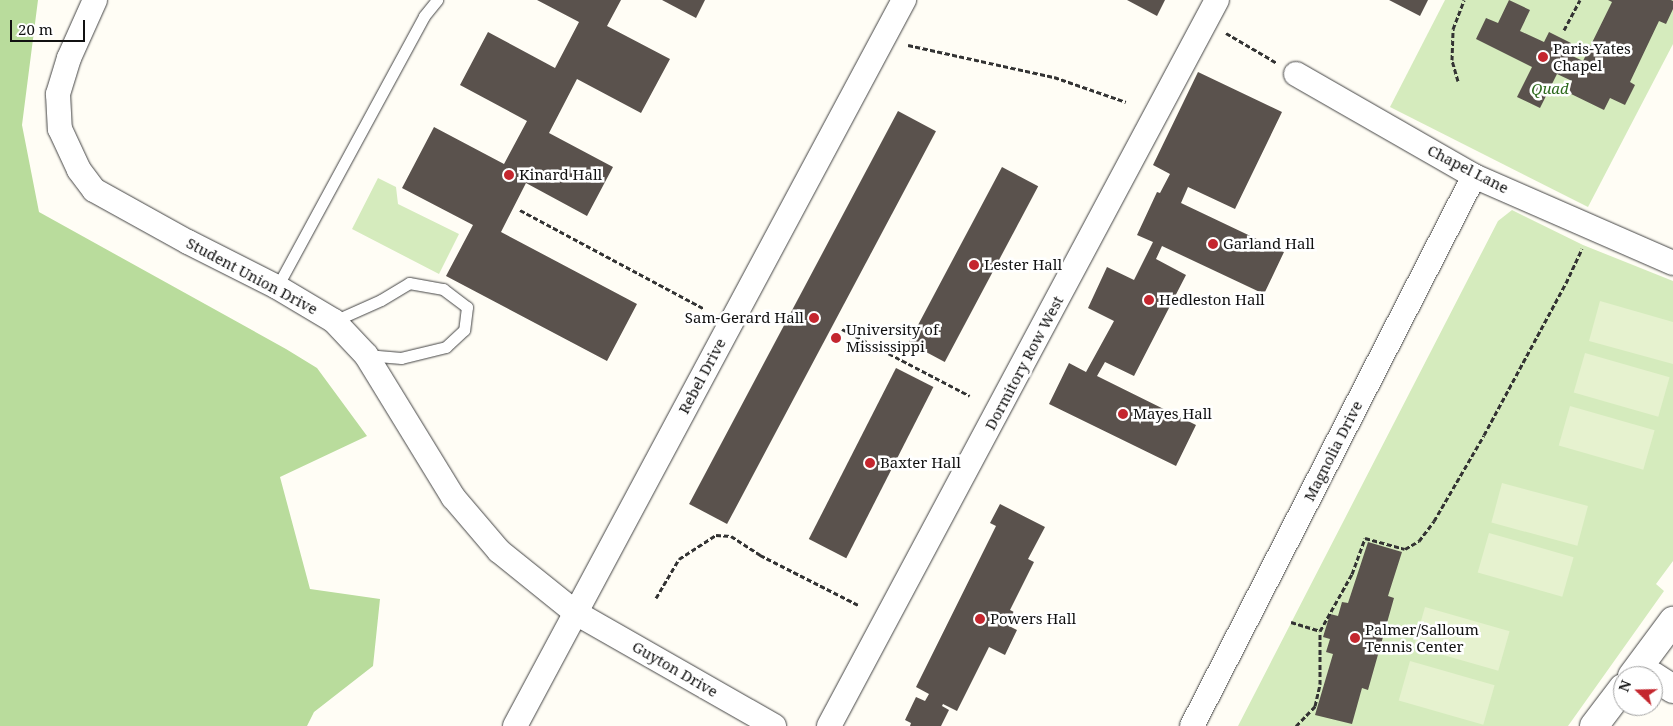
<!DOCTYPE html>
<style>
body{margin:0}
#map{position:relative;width:1673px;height:726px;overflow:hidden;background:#fffdf5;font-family:"Noto Serif",serif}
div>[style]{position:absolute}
.green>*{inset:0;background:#d5ebbd}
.forest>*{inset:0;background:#b9dc9c}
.pitch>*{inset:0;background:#e6f2cf;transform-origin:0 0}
.building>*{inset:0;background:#5a524d;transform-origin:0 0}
.path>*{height:3px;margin-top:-1.5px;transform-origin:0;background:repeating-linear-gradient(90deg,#333 0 5px,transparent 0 7.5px)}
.roads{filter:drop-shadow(0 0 1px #444) drop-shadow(0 0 1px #444)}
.service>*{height:11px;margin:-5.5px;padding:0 5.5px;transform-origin:5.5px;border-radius:5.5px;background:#fff}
.minor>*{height:24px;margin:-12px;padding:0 12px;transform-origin:12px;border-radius:12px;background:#fff}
.tertiary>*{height:28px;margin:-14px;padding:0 14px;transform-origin:14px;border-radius:14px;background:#fff}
.dots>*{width:14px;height:14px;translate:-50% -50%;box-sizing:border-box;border:2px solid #fff;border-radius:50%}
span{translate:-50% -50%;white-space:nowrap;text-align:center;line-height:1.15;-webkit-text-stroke:5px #fff;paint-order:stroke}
.poi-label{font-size:15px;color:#111}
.left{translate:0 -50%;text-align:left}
.right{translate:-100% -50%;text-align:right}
.park-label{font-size:15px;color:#2f6b1f;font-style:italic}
.street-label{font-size:15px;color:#111}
.north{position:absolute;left:1613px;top:666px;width:50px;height:50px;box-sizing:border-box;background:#fff;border:1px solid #a0a0a0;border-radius:50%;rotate:291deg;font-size:14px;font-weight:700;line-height:20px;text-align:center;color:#111}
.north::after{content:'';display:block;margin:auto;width:18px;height:22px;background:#c4262e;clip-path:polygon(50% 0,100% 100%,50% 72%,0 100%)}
.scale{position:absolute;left:10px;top:20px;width:75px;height:22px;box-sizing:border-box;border:2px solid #111;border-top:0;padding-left:6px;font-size:15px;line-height:18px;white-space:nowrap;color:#111;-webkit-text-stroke:4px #fff;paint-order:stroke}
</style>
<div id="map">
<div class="green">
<i style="clip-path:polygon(1445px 0,1673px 0,1673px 44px,1588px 207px,1390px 107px)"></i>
<i style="clip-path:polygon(378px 178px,396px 187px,398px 204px,459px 234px,439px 274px,352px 229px)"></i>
<i style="clip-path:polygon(1512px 210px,1583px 245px,1673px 281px,1673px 561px,1656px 584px,1664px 591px,1568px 726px,1238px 726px,1498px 221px)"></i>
</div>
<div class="forest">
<i style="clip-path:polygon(0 0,38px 0,22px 125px,39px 212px,286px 349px,317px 368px,367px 436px,280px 477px,310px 589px,380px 599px,373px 666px,314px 712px,307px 726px,0 726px)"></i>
</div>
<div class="pitch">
<i style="clip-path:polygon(1600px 301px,1673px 322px,1673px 364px,1589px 341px)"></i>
<i style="left:1585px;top:353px;width:88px;height:41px;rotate:16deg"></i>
<i style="left:1570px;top:406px;width:88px;height:41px;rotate:16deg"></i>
<i style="left:1502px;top:483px;width:89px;height:41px;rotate:15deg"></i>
<i style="left:1489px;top:533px;width:88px;height:41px;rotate:16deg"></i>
<i style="left:1425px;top:607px;width:88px;height:41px;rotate:16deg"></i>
<i style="left:1410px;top:661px;width:88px;height:41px;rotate:16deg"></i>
</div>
<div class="building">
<i style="clip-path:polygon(537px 0,621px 0,607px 26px,670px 59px,641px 113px,577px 79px,549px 133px,613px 167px,587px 216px,526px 183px,501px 232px,637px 304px,607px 361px,446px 276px,473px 225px,402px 188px,434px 127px,504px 164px,527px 121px,460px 85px,488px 32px,555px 68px,579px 22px)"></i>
<i style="clip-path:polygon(662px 0,705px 0,696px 18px)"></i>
<i style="clip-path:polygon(1127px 0,1165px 0,1157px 16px)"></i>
<i style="clip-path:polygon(1389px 0,1428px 0,1420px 16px)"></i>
<i style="clip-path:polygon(1509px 0,1530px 10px,1520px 31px,1544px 42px,1549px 32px,1571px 43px,1566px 53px,1583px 61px,1612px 2px,1608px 0,1671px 0,1673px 1px,1673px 9px,1666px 24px,1659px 21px,1630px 82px,1635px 85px,1625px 105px,1610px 98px,1604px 110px,1567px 92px,1572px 81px,1557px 74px,1540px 108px,1517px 97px,1532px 67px,1476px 39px,1486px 18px,1498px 23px)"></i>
<i style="clip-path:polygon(1198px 72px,1282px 112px,1235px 209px,1188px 187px,1181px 203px,1284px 252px,1264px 294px,1162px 246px,1156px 259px,1186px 275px,1134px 376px,1105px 362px,1097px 376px,1196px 425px,1176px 466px,1049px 404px,1069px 363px,1086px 372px,1114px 321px,1088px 308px,1107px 267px,1134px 280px,1153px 242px,1137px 235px,1157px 192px,1160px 193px,1170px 174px,1153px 165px)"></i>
<i style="left:898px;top:111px;width:43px;height:445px;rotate:28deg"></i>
<i style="left:1002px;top:167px;width:41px;height:199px;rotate:28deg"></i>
<i style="left:896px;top:368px;width:42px;height:192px;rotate:27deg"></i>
<i style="clip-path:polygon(1000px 504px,1045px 527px,1028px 559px,1034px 562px,1010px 610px,1014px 612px,1007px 625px,1017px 630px,1005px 655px,989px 647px,957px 711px,943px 704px,942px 706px,949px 710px,941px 726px,910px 726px,911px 723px,905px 720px,916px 697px,925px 701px,929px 694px,916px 687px,996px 526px,990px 523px)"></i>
<i style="clip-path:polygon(1368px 542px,1402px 552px,1388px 596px,1394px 598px,1368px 690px,1362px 688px,1352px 724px,1315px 715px,1333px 654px,1326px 652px,1330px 639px,1323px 637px,1330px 614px,1338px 616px,1342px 602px,1348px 603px)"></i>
</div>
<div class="path">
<i style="left:1564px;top:30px;width:34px;rotate:-62deg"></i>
<i style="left:1226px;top:33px;width:59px;rotate:30.5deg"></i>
<i style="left:908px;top:45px;width:149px;rotate:12.4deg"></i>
<i style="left:1054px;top:77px;width:76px;rotate:19.1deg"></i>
<i style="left:1458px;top:81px;width:22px;rotate:-106deg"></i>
<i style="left:1452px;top:60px;width:31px;rotate:-88deg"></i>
<i style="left:1453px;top:29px;width:31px;rotate:-69deg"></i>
<i style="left:520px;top:210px;width:208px;rotate:28.2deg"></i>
<i style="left:842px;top:329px;width:144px;rotate:27.6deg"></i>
<i style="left:656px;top:598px;width:45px;rotate:-59.5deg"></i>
<i style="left:679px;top:559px;width:44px;rotate:-33deg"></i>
<i style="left:716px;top:535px;width:15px;rotate:4deg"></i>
<i style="left:731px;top:536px;width:35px;rotate:33deg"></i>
<i style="left:760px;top:555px;width:110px;rotate:27deg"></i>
<i style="left:1291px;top:622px;width:30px;rotate:17deg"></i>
<i style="left:1296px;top:726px;width:28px;rotate:-46deg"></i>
<i style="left:1315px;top:706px;width:23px;rotate:-77deg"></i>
<i style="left:1320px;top:684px;width:53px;rotate:-90deg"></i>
<i style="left:1320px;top:631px;width:65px;rotate:-60.7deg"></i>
<i style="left:1352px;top:574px;width:38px;rotate:-70deg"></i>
<i style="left:1365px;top:538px;width:41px;rotate:15.4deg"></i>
<i style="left:1405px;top:549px;width:16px;rotate:-30deg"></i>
<i style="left:1419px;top:541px;width:25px;rotate:-53deg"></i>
<i style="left:1434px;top:521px;width:99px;rotate:-59.8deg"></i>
<i style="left:1484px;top:435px;width:173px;rotate:-61.7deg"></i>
<i style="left:1566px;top:283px;width:38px;rotate:-65deg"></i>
</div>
<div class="roads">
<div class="service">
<i style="left:277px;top:287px;width:308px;rotate:-61.5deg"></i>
<i style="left:424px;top:16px;width:21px;rotate:-51deg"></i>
<i style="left:334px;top:321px;width:51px;rotate:-24.1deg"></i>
<i style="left:381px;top:300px;width:33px;rotate:-31deg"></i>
<i style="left:409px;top:283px;width:35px;rotate:10deg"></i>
<i style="left:443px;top:289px;width:30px;rotate:37deg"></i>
<i style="left:467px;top:307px;width:23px;rotate:97deg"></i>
<i style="left:464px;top:330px;width:25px;rotate:137deg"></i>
<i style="left:446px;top:347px;width:46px;rotate:166.3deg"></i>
<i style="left:401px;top:358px;width:35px;rotate:-175deg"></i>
</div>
<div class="minor">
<i style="left:95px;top:0;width:64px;rotate:114.1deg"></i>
<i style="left:69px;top:58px;width:38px;rotate:107deg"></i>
<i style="left:58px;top:94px;width:35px;rotate:87deg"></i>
<i style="left:60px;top:129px;width:45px;rotate:65.1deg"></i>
<i style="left:79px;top:170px;width:25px;rotate:53deg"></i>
<i style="left:94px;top:190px;width:107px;rotate:29deg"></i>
<i style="left:188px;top:242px;width:100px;rotate:26.8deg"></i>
<i style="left:277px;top:287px;width:66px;rotate:30.8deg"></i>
<i style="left:334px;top:321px;width:47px;rotate:46.7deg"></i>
<i style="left:366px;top:355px;width:167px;rotate:58.5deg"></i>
<i style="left:453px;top:497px;width:71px;rotate:49.6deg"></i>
<i style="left:499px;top:551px;width:99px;rotate:38.8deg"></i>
<i style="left:576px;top:613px;width:228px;rotate:29.7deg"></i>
<i style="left:1296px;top:74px;width:205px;rotate:29.8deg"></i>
<i style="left:1474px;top:176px;width:217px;rotate:23.6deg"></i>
<i style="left:515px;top:726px;width:824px;rotate:-61.82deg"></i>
<i style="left:829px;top:726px;width:823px;rotate:-61.88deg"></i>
<i style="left:1192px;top:726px;width:618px;rotate:-62.85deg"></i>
</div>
<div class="tertiary">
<i style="left:1632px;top:676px;width:69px;rotate:-53.3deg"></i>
<i style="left:1653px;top:676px;width:24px;rotate:33deg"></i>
<i style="left:1594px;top:726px;width:48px;rotate:-52.7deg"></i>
</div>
</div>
<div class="dots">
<i style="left:1543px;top:57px;background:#c4262e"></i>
<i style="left:509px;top:175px;background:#c4262e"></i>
<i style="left:1213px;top:244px;background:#c4262e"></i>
<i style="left:974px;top:265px;background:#c4262e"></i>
<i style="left:1149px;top:300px;background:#c4262e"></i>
<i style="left:814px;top:318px;background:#c4262e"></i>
<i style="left:836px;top:338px;background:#c4262e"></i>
<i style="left:1123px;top:414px;background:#c4262e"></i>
<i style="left:870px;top:463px;background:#c4262e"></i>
<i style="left:980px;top:619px;background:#c4262e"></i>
<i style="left:1355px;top:638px;background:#c4262e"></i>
</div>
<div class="poi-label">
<span class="left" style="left:1553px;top:57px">Paris-Yates<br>Chapel</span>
<span class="left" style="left:519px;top:175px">Kinard Hall</span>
<span class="left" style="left:1223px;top:244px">Garland Hall</span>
<span class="left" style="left:984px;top:265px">Lester Hall</span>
<span class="left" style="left:1159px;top:300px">Hedleston Hall</span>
<span class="right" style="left:804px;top:318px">Sam-Gerard Hall</span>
<span class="left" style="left:846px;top:338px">University of<br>Mississippi</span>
<span class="left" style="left:1133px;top:414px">Mayes Hall</span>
<span class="left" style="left:880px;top:463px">Baxter Hall</span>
<span class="left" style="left:990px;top:619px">Powers Hall</span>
<span class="left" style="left:1365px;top:638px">Palmer/Salloum<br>Tennis Center</span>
</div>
<div class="park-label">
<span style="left:1550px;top:89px">Quad</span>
</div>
<div class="street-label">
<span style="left:1468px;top:169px;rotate:27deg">Chapel Lane</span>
<span style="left:252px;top:276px;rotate:28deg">Student Union Drive</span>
<span style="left:1024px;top:363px;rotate:-62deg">Dormitory Row West</span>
<span style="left:702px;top:376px;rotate:-62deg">Rebel Drive</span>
<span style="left:1333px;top:451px;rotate:-63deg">Magnolia Drive</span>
<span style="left:675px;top:669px;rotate:30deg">Guyton Drive</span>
</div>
<div class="north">N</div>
<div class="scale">20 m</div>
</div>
